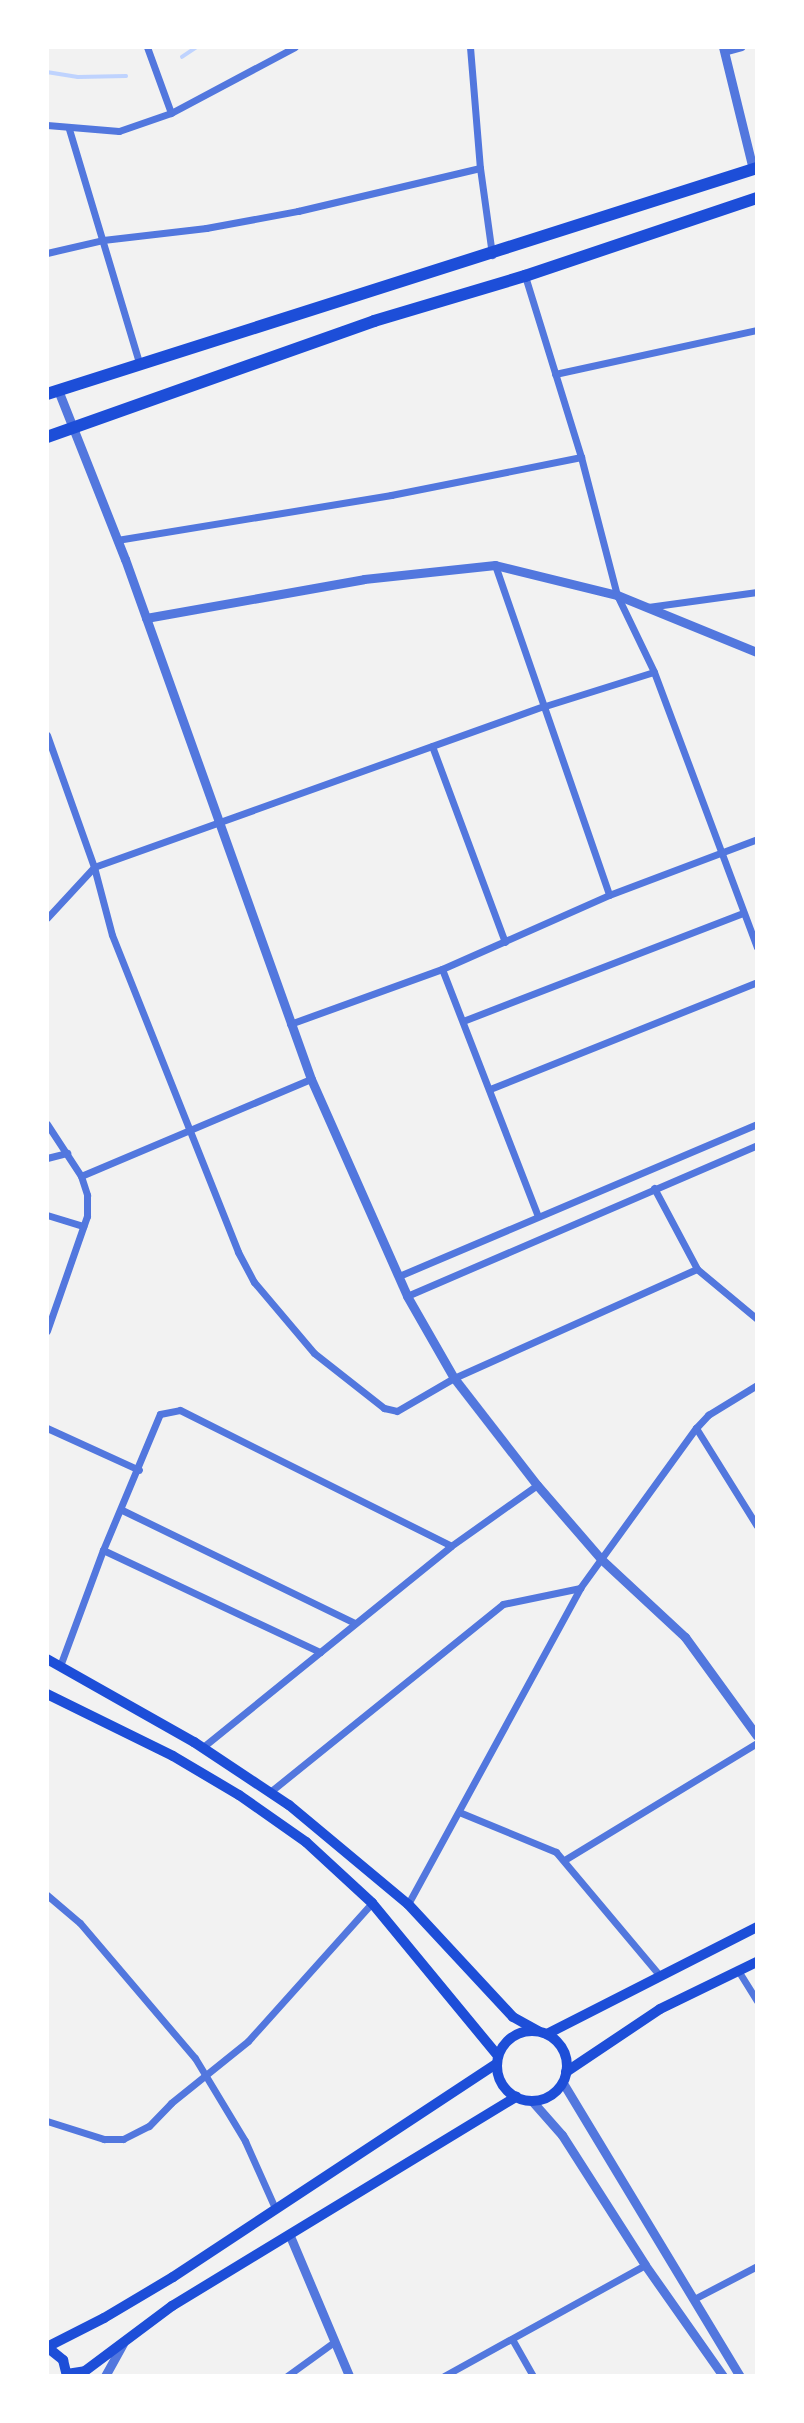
<!DOCTYPE html>
<style>
body{margin:0}
#map{position:relative;width:804px;height:2423px;overflow:hidden;background:#f2f2f2;font-family:Inter,sans-serif}
div>[style]{position:absolute}
.stream>*{height:3.5px;margin:-1.75px;padding:0 1.75px;transform-origin:1.75px;border-radius:1.75px;background:#bfd3fe}
.minor>*{height:7px;margin:-3.5px;padding:0 3.5px;transform-origin:3.5px;border-radius:3.5px;background:#5277de}
.tertiary>*{height:9px;margin:-4.5px;padding:0 4.5px;transform-origin:4.5px;border-radius:4.5px;background:#5277de}
.secondary>*{height:10px;margin:-5px;padding:0 5px;transform-origin:5px;border-radius:5px;background:#1d4ed8}
.secondary>.ring{margin:-5px;padding:0;box-sizing:content-box;background:none;border:10px solid #1d4ed8;border-radius:50%}
.trunk>*{height:12px;margin:-6px;padding:0 6px;transform-origin:6px;border-radius:6px;background:#1d4ed8}
span{translate:-50% -50%;white-space:nowrap;text-align:center;line-height:1.15;-webkit-text-stroke:7px #fff;paint-order:stroke}
.frame{position:absolute;inset:0;border:49px solid #fff;pointer-events:none}
</style>
<div id="map">
<div class="stream">
<i style="left:182px;top:57px;width:18px;rotate:-34deg"></i>
<i style="left:47px;top:72px;width:31px;rotate:9deg"></i>
<i style="left:78px;top:77px;width:48px;rotate:-1.2deg"></i>
</div>
<div class="minor">
<i style="left:147px;top:47px;width:70px;rotate:70deg"></i>
<i style="left:470px;top:47px;width:121px;rotate:85.3deg"></i>
<i style="left:480px;top:168px;width:88px;rotate:82.1deg"></i>
<i style="left:724px;top:52px;width:18px;rotate:-16deg"></i>
<i style="left:47px;top:125px;width:72px;rotate:4.8deg"></i>
<i style="left:119px;top:131px;width:55px;rotate:-19.1deg"></i>
<i style="left:171px;top:113px;width:140px;rotate:-28deg"></i>
<i style="left:69px;top:129px;width:246px;rotate:73.3deg"></i>
<i style="left:47px;top:253px;width:57px;rotate:-13.1deg"></i>
<i style="left:103px;top:240px;width:104px;rotate:-6.6deg"></i>
<i style="left:206px;top:228px;width:94px;rotate:-10.5deg"></i>
<i style="left:298px;top:211px;width:187px;rotate:-13.3deg"></i>
<i style="left:525px;top:276px;width:189px;rotate:72.8deg"></i>
<i style="left:581px;top:457px;width:143px;rotate:75.4deg"></i>
<i style="left:617px;top:595px;width:85px;rotate:64.3deg"></i>
<i style="left:654px;top:672px;width:294px;rotate:69.5deg"></i>
<i style="left:555px;top:374px;width:207px;rotate:-12.3deg"></i>
<i style="left:117px;top:540px;width:278px;rotate:-9.3deg"></i>
<i style="left:391px;top:495px;width:194px;rotate:-11.3deg"></i>
<i style="left:495px;top:565px;width:349px;rotate:70.9deg"></i>
<i style="left:648px;top:607px;width:110px;rotate:-7.8deg"></i>
<i style="left:47px;top:735px;width:140px;rotate:70.4deg"></i>
<i style="left:94px;top:867px;width:70px;rotate:75.2deg"></i>
<i style="left:112px;top:935px;width:341px;rotate:68.3deg"></i>
<i style="left:238px;top:1252px;width:34px;rotate:62deg"></i>
<i style="left:254px;top:1282px;width:93px;rotate:49.8deg"></i>
<i style="left:314px;top:1353px;width:89px;rotate:38.2deg"></i>
<i style="left:384px;top:1408px;width:13px;rotate:13deg"></i>
<i style="left:397px;top:1411px;width:66px;rotate:-30.1deg"></i>
<i style="left:454px;top:1378px;width:266px;rotate:-24.2deg"></i>
<i style="left:432px;top:746px;width:209px;rotate:69.6deg"></i>
<i style="left:47px;top:918px;width:69px;rotate:-47.3deg"></i>
<i style="left:94px;top:867px;width:476px;rotate:-19.7deg"></i>
<i style="left:542px;top:707px;width:117px;rotate:-17.4deg"></i>
<i style="left:442px;top:969px;width:265px;rotate:68.8deg"></i>
<i style="left:463px;top:1021px;width:300px;rotate:-21.1deg"></i>
<i style="left:290px;top:1024px;width:162px;rotate:-19.9deg"></i>
<i style="left:442px;top:969px;width:183px;rotate:-23.9deg"></i>
<i style="left:609px;top:895px;width:158px;rotate:-20.7deg"></i>
<i style="left:490px;top:1089px;width:288px;rotate:-21.8deg"></i>
<i style="left:47px;top:1124px;width:62px;rotate:56.8deg"></i>
<i style="left:81px;top:1176px;width:20px;rotate:72deg"></i>
<i style="left:87px;top:1195px;width:21px;rotate:90deg"></i>
<i style="left:87px;top:1216px;width:122px;rotate:109.2deg"></i>
<i style="left:47px;top:1158px;width:21px;rotate:-14deg"></i>
<i style="left:81px;top:1176px;width:250px;rotate:-22.9deg"></i>
<i style="left:654px;top:1188px;width:92px;rotate:62deg"></i>
<i style="left:697px;top:1269px;width:78px;rotate:39.8deg"></i>
<i style="left:47px;top:1215px;width:38px;rotate:17deg"></i>
<i style="left:399px;top:1276px;width:389px;rotate:-23deg"></i>
<i style="left:407px;top:1296px;width:381px;rotate:-23.3deg"></i>
<i style="left:47px;top:1428px;width:101px;rotate:24.5deg"></i>
<i style="left:696px;top:1428px;width:115px;rotate:58.1deg"></i>
<i style="left:122px;top:1510px;width:259px;rotate:25.9deg"></i>
<i style="left:103px;top:1550px;width:240px;rotate:25.2deg"></i>
<i style="left:60px;top:1666px;width:124px;rotate:-69.7deg"></i>
<i style="left:103px;top:1550px;width:147px;rotate:-67.3deg"></i>
<i style="left:160px;top:1414px;width:20px;rotate:-11deg"></i>
<i style="left:180px;top:1410px;width:303px;rotate:26.6deg"></i>
<i style="left:203px;top:1747px;width:319px;rotate:-39deg"></i>
<i style="left:451px;top:1546px;width:105px;rotate:-35.3deg"></i>
<i style="left:270px;top:1792px;width:299px;rotate:-38.9deg"></i>
<i style="left:503px;top:1604px;width:79px;rotate:-11.7deg"></i>
<i style="left:459px;top:1812px;width:105px;rotate:22.4deg"></i>
<i style="left:556px;top:1852px;width:162px;rotate:50deg"></i>
<i style="left:566px;top:1859px;width:223px;rotate:-31.3deg"></i>
<i style="left:47px;top:1895px;width:43px;rotate:40.3deg"></i>
<i style="left:80px;top:1923px;width:177px;rotate:49.6deg"></i>
<i style="left:195px;top:2058px;width:97px;rotate:58.9deg"></i>
<i style="left:245px;top:2141px;width:73px;rotate:65.9deg"></i>
<i style="left:408px;top:1904px;width:360px;rotate:-61.4deg"></i>
<i style="left:580px;top:1588px;width:198px;rotate:-54.1deg"></i>
<i style="left:696px;top:1428px;width:18px;rotate:-47deg"></i>
<i style="left:708px;top:1415px;width:57px;rotate:-31.5deg"></i>
<i style="left:739px;top:1972px;width:34px;rotate:58deg"></i>
<i style="left:47px;top:2121px;width:60px;rotate:17.5deg"></i>
<i style="left:104px;top:2139px;width:19px"></i>
<i style="left:123px;top:2139px;width:29px;rotate:-27deg"></i>
<i style="left:149px;top:2126px;width:32px;rotate:-46deg"></i>
<i style="left:171px;top:2103px;width:99px;rotate:-38.8deg"></i>
<i style="left:248px;top:2041px;width:186px;rotate:-48.1deg"></i>
<i style="left:694px;top:2299px;width:71px;rotate:-27.6deg"></i>
<i style="left:512px;top:2339px;width:43px;rotate:60.4deg"></i>
<i style="left:287px;top:2376px;width:58px;rotate:-35.9deg"></i>
<i style="left:444px;top:2376px;width:230px;rotate:-28.9deg"></i>
</div>
<div class="tertiary">
<i style="left:723px;top:47px;width:126px;rotate:76.2deg"></i>
<i style="left:58px;top:390px;width:182px;rotate:68.4deg"></i>
<i style="left:125px;top:559px;width:552px;rotate:70.32deg"></i>
<i style="left:311px;top:1079px;width:237px;rotate:66.1deg"></i>
<i style="left:407px;top:1296px;width:95px;rotate:60.2deg"></i>
<i style="left:454px;top:1378px;width:135px;rotate:52.2deg"></i>
<i style="left:537px;top:1485px;width:98px;rotate:49.1deg"></i>
<i style="left:601px;top:1559px;width:115px;rotate:42.9deg"></i>
<i style="left:685px;top:1637px;width:122px;rotate:54deg"></i>
<i style="left:146px;top:618px;width:221px;rotate:-10.1deg"></i>
<i style="left:364px;top:579px;width:132px;rotate:-6.1deg"></i>
<i style="left:495px;top:565px;width:126px;rotate:13.8deg"></i>
<i style="left:617px;top:595px;width:151px;rotate:22.2deg"></i>
<i style="left:563px;top:2083px;width:342px;rotate:58.9deg"></i>
<i style="left:532px;top:2101px;width:45px;rotate:48.6deg"></i>
<i style="left:562px;top:2135px;width:154px;rotate:57.4deg"></i>
<i style="left:645px;top:2265px;width:136px;rotate:54.9deg"></i>
<i style="left:290px;top:2236px;width:152px;rotate:67.1deg"></i>
<i style="left:105px;top:2376px;width:37px;rotate:-61deg"></i>
</div>
<div class="secondary">
<i style="left:47px;top:1659px;width:169px;rotate:29.5deg"></i>
<i style="left:194px;top:1742px;width:114px;rotate:33.6deg"></i>
<i style="left:289px;top:1805px;width:155px;rotate:39.8deg"></i>
<i style="left:408px;top:1904px;width:154px;rotate:47.1deg"></i>
<i style="left:513px;top:2017px;width:29px;rotate:29deg"></i>
<i style="left:47px;top:1694px;width:140px;rotate:26.2deg"></i>
<i style="left:173px;top:1756px;width:77px;rotate:30.6deg"></i>
<i style="left:239px;top:1795px;width:82px;rotate:35deg"></i>
<i style="left:306px;top:1842px;width:90px;rotate:42.7deg"></i>
<i style="left:372px;top:1903px;width:198px;rotate:50.5deg"></i>
<i class="ring" style="left:497px;top:2031px;width:60px;height:60px"></i>
<i style="left:547px;top:2034px;width:236px;rotate:-27deg"></i>
<i style="left:566px;top:2072px;width:113px;rotate:-33.8deg"></i>
<i style="left:660px;top:2009px;width:108px;rotate:-25.9deg"></i>
<i style="left:47px;top:2347px;width:64px;rotate:-27deg"></i>
<i style="left:104px;top:2318px;width:80px;rotate:-30.7deg"></i>
<i style="left:173px;top:2277px;width:388px;rotate:-33.4deg"></i>
<i style="left:47px;top:2347px;width:21px;rotate:39deg"></i>
<i style="left:63px;top:2360px;width:16px;rotate:76deg"></i>
<i style="left:67px;top:2374px;width:18px;rotate:-9deg"></i>
<i style="left:85px;top:2371px;width:109px;rotate:-36.8deg"></i>
<i style="left:172px;top:2306px;width:403px;rotate:-31.3deg"></i>
</div>
<div class="trunk">
<i style="left:47px;top:394px;width:745px;rotate:-17.66deg"></i>
<i style="left:47px;top:437px;width:347px;rotate:-19.5deg"></i>
<i style="left:374px;top:321px;width:158px;rotate:-16.6deg"></i>
<i style="left:525px;top:276px;width:245px;rotate:-18.6deg"></i>
</div>
<div class="frame"></div>
</div>
